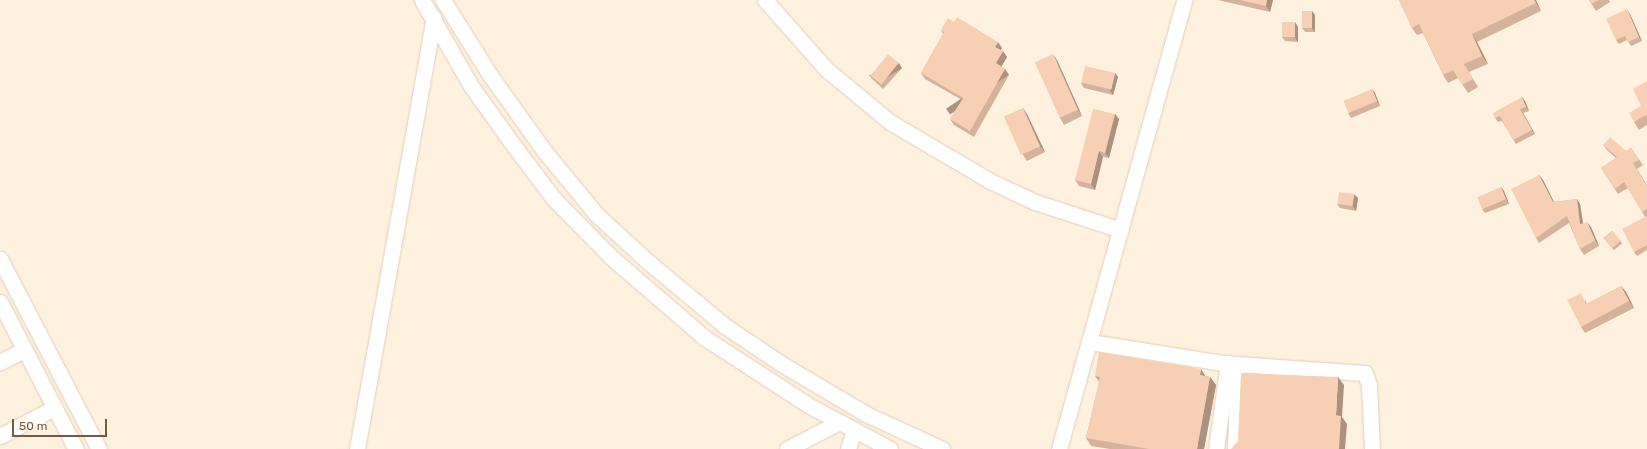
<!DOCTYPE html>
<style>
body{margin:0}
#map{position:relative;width:1647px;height:449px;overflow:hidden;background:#fef2df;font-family:Rubik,sans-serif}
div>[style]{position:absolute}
.roads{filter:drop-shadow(0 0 1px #e3ceba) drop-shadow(0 0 1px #e3ceba)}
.minor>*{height:15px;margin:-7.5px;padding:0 7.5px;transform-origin:7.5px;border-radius:7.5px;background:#fff}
.wall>*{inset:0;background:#d4b29b;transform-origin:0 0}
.shaded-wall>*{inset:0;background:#ac917e;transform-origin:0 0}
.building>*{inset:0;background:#f6cfb4;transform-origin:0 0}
span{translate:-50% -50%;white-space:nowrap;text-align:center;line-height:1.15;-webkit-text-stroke:3px #fff6e7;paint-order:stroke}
.scale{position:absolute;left:12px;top:419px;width:95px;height:18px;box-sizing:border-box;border:2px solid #775745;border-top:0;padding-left:5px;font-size:12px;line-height:14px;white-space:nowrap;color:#775745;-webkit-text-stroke:3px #fff6e7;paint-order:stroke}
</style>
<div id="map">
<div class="roads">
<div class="minor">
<i style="left:422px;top:0;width:99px;rotate:60.3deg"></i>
<i style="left:471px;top:86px;width:74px;rotate:54.4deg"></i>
<i style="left:514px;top:146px;width:66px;rotate:53deg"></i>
<i style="left:554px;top:199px;width:81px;rotate:45.5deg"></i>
<i style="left:611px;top:257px;width:124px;rotate:40.8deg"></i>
<i style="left:705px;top:338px;width:123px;rotate:33deg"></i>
<i style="left:808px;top:405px;width:93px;rotate:28.2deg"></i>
<i style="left:443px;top:0;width:89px;rotate:57.9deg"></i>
<i style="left:490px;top:75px;width:95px;rotate:54.5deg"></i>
<i style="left:545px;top:152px;width:82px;rotate:50.5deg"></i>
<i style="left:597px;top:215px;width:67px;rotate:42.6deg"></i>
<i style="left:646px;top:260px;width:103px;rotate:39.9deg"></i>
<i style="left:725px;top:326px;width:66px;rotate:33.9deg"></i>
<i style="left:780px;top:363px;width:100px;rotate:30.7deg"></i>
<i style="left:866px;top:414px;width:84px;rotate:24.7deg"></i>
<i style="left:765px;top:0;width:92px;rotate:48.5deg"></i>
<i style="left:826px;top:69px;width:83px;rotate:39.6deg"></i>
<i style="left:890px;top:122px;width:116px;rotate:30.5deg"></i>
<i style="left:990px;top:181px;width:50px;rotate:25deg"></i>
<i style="left:1035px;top:202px;width:90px;rotate:18deg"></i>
<i style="left:0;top:259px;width:214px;rotate:62.5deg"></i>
<i style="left:0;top:302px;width:165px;rotate:62.7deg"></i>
<i style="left:1090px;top:342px;width:134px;rotate:9deg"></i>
<i style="left:1222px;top:363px;width:143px;rotate:4deg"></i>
<i style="left:1365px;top:373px;width:13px;rotate:72deg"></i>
<i style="left:1369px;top:385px;width:64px;rotate:87.3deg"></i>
<i style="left:0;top:362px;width:27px;rotate:-27deg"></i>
<i style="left:0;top:436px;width:61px;rotate:-27.4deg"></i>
<i style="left:357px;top:449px;width:438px;rotate:-79.9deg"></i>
<i style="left:787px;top:449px;width:59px;rotate:-27.4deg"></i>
<i style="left:848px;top:449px;width:19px;rotate:-72deg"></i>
<i style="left:1059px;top:449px;width:466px;rotate:-74.4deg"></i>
<i style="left:1216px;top:449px;width:87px;rotate:-82.1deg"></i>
<i style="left:1235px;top:449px;width:85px;rotate:-88deg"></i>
</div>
</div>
<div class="wall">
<i style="clip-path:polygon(1218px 0,1273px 0,1270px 12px)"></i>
<i style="clip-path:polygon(1399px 0,1536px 0,1541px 11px,1477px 42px,1488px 64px,1469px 72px,1478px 87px,1468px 93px,1458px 78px,1448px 83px,1443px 75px,1423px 33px,1417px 35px,1412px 28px)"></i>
<i style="clip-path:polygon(1589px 0,1609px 0,1610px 2px,1596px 11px)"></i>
<i style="clip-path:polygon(1312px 11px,1315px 15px,1315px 32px,1305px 32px,1302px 28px)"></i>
<i style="clip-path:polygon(1630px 14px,1642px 41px,1631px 46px,1627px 40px,1619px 44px,1616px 40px)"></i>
<i style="clip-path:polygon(1298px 27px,1298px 42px,1285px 41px,1282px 37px)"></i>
<i style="clip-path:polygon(941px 30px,1002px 48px,1001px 50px,1007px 57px,1001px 66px,1005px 69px,1009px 75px,974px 137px,954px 125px,950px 119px,962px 100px,925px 79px,921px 73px,943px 34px)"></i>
<i style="clip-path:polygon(1057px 60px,1082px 116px,1064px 125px,1060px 118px)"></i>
<i style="clip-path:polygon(902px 68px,883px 89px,872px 79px,869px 75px)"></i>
<i style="clip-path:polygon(1115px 73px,1118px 77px,1113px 95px,1084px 88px,1081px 83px)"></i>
<i style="clip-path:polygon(1647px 81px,1647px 125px,1639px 130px,1634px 122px,1641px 106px)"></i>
<i style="clip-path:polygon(1372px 89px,1375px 93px,1380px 106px,1351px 118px,1348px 113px)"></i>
<i style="clip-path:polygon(1522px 97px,1525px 101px,1529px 111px,1523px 113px,1535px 134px,1516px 144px,1502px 121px,1498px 122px,1495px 118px)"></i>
<i style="clip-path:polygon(1023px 108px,1027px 114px,1045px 152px,1027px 161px,1023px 155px)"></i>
<i style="clip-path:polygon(1115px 114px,1119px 119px,1109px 158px,1103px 157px,1095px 190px,1079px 186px,1075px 180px)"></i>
<i style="clip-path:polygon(1603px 145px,1626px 151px,1631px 148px,1643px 165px,1637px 169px,1647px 185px,1647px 250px,1637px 256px,1634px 252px,1645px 217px,1628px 188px,1618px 194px,1601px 168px,1616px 158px,1607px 150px)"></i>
<i style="clip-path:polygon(1539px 175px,1543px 180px,1554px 202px,1577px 199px,1580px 204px,1583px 223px,1591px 227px,1599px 246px,1584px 255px,1580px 249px,1569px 223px,1539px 243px,1536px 238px)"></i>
<i style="clip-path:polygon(1501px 187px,1504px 191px,1509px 204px,1485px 213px,1482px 209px)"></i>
<i style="clip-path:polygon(1358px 198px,1356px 211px,1340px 208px,1337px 204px)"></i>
<i style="left:1612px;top:231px;width:16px;height:11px;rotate:50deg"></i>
<i style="clip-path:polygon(1621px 286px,1626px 292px,1634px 308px,1585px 333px,1581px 327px,1585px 299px,1587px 304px)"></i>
<i style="clip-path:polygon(1095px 376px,1206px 376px,1210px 377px,1216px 385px,1204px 449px,1110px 449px,1091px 446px,1086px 438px,1099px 382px)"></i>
</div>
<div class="shaded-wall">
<i style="clip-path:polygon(1267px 0,1273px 0,1270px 12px,1266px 6px)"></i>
<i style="clip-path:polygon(1534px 0,1536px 0,1541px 11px,1536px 3px)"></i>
<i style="clip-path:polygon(1627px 9px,1630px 14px,1642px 41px,1639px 37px)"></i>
<i style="clip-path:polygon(1312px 11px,1315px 15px,1315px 32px,1312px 28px)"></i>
<i style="clip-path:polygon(1295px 22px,1298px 27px,1298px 42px,1295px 38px)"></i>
<i style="clip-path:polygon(1472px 34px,1477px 42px,1488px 64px,1482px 56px)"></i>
<i style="clip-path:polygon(998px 42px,1002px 48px,999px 53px,995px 47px)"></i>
<i style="clip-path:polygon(1003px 51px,1007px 57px,1000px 69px,996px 63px)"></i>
<i style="clip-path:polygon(1053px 54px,1057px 60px,1082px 116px,1078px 110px)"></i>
<i style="left:899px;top:63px;width:6px;height:28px;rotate:59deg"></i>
<i style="left:1005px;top:69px;width:7px;height:71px;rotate:56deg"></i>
<i style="clip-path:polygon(1115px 73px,1118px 77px,1113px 95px,1110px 91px)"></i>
<i style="clip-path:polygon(1372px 89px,1375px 93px,1380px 106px,1377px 101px)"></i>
<i style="clip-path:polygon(1522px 97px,1525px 101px,1529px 111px,1526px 107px)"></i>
<i style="clip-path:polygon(1023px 108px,1027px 114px,1045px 152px,1040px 146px)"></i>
<i style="clip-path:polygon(1520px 109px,1523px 113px,1535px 134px,1532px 130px)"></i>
<i style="clip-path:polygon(1115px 114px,1119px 119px,1109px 158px,1105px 153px)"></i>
<i style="clip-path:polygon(1099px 151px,1103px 157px,1095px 190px,1091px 184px)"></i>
<i style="clip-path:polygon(1539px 175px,1543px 180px,1557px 208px,1553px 202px)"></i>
<i style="clip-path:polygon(1501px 187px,1504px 191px,1509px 204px,1506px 199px)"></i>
<i style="clip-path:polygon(1354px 194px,1358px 198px,1356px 211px,1353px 206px)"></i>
<i style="clip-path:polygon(1577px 199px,1580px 204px,1584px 230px,1580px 224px)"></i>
<i style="clip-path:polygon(1587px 222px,1591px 227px,1599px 246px,1595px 240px)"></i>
<i style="clip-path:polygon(1621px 286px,1626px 292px,1634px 308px,1629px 301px)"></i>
<i style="clip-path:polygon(1201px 369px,1206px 377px,1200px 375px)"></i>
<i style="clip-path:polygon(1210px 377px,1216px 385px,1204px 449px,1197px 449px)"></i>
<i style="clip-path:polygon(1338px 377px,1344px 385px,1342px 417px,1347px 424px,1345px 449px,1339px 449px,1336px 415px)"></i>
</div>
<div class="building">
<i style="clip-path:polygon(1240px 0,1267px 0,1266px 6px)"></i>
<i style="clip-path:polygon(1399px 0,1534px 0,1536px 3px,1472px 34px,1482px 56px,1464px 64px,1473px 79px,1462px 85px,1453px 70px,1443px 75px,1419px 24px,1412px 28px)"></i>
<i style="clip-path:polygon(1589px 0,1599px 0,1591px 4px)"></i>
<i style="clip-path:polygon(1627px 9px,1639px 37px,1628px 42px,1625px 36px,1616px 40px,1606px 19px)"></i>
<i style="left:1302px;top:11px;width:10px;height:17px"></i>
<i style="clip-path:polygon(957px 17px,998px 42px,995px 47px,1003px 51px,996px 63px,1005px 69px,970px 131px,950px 119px,963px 98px,921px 73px,944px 32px,941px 30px,948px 18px,954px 22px)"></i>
<i style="left:1282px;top:22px;width:13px;height:15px"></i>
<i style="left:888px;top:54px;width:14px;height:28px;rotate:39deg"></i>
<i style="left:1053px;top:54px;width:61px;height:20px;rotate:66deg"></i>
<i style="left:1085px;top:66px;width:31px;height:17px;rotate:13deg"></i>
<i style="clip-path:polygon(1647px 81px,1647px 117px,1646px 115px,1634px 122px,1629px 113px,1641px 106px,1633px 89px)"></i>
<i style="left:1372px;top:89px;width:13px;height:31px;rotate:67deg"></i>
<i style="clip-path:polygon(1522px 97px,1526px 107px,1520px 109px,1532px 130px,1513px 140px,1500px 116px,1495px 118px,1493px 113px)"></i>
<i style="left:1023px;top:108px;width:42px;height:21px;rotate:66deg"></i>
<i style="clip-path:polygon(1093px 109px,1115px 114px,1105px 153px,1099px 151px,1091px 184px,1075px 180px)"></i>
<i style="clip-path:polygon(1610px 137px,1626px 151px,1631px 148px,1639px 160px,1633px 163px,1647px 186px,1647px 209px,1642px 212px,1624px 182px,1615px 189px,1601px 168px,1617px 157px,1603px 145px)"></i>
<i style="clip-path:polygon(1539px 175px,1553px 202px,1577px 199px,1580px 224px,1587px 222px,1595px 240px,1580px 249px,1567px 216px,1536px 238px,1511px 189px)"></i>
<i style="left:1501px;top:187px;width:13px;height:26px;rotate:67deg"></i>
<i style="left:1339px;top:192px;width:15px;height:12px;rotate:8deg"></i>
<i style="clip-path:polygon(1647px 216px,1647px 245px,1634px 252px,1622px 229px)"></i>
<i style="left:1612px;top:231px;width:13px;height:11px;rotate:48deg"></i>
<i style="clip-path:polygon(1621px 286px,1629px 301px,1581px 327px,1567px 300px,1581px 293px,1586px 304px)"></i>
<i style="clip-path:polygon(1099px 352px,1201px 369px,1200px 375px,1210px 377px,1197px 449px,1149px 449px,1086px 438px,1100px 377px,1095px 376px)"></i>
<i style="clip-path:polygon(1241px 373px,1338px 377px,1336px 415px,1341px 416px,1339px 449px,1231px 449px,1238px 441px)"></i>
</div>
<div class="scale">50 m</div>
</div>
